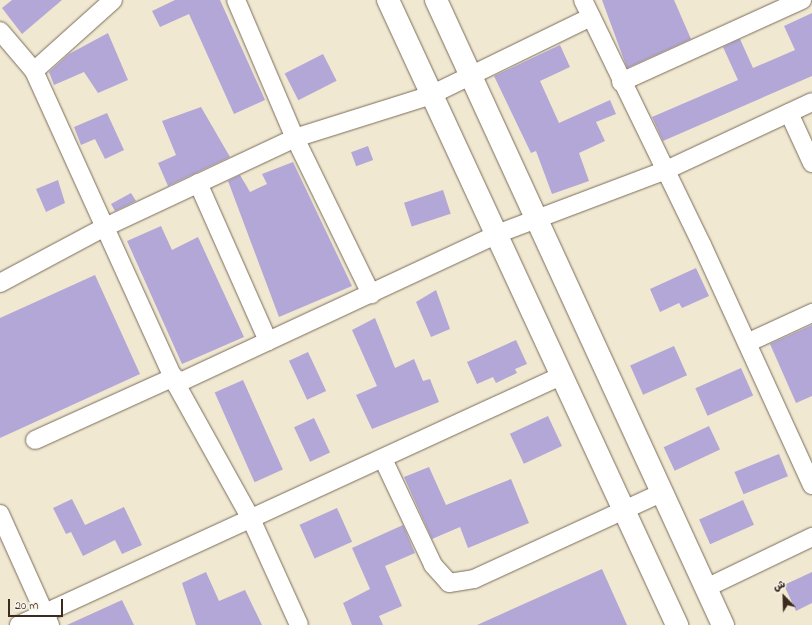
<!DOCTYPE html>
<meta charset="utf-8">
<style>
body{margin:0}
#map{position:relative;width:812px;height:625px;overflow:hidden;background:#f0e8d0;font-family:"Indie Flower","Playpen Sans Arabic",sans-serif}
div>[style]{position:absolute}
.building>*{inset:0;background:#b3a7d7;transform-origin:0 0}
.roads{filter:drop-shadow(0 0 1px #7a6c5c) drop-shadow(0 0 1px #7a6c5c)}
.minor>*{height:18px;margin:-9px;padding:0 9px;transform-origin:9px;border-radius:9px;background:#fff}
.tertiary>*{height:22px;margin:-11px;padding:0 11px;transform-origin:11px;border-radius:11px;background:#fff}
span{translate:-50% -50%;white-space:nowrap;text-align:center;line-height:1.15;-webkit-text-stroke:3.5px #f7f3e8;paint-order:stroke}
.north{position:absolute;left:764px;top:577px;width:40px;height:40px;-webkit-text-stroke:3px #f7f3e8;paint-order:stroke;rotate:337deg;font-size:11px;font-weight:700;line-height:16px;text-align:center;color:#3b2a1e}
.north::after{content:'';display:block;margin:auto;width:14px;height:18px;background:#3b2a1e;clip-path:polygon(50% 0,100% 100%,50% 72%,0 100%)}
.scale{position:absolute;left:8px;top:599px;width:55px;height:18px;box-sizing:border-box;border:2px solid #3b2a1e;border-top:0;padding-left:5px;font-size:12px;line-height:14px;white-space:nowrap;color:#3b2a1e;-webkit-text-stroke:3px #f7f3e8;paint-order:stroke}
</style>
<div id="map">
<div class="building">
<i style="clip-path:polygon(12px 0,62px 0,22px 34px,2px 8px)"></i>
<i style="clip-path:polygon(175px 0,220px 0,265px 100px,234px 114px,189px 14px,160px 27px,152px 11px)"></i>
<i style="clip-path:polygon(602px 0,674px 0,691px 39px,627px 68px)"></i>
<i style="clip-path:polygon(812px 13px,812px 76px,663px 141px,652px 117px,738px 80px,723px 47px,740px 39px,753px 68px,795px 50px,784px 26px)"></i>
<i style="clip-path:polygon(108px 33px,128px 80px,98px 93px,84px 72px,54px 85px,49px 72px,69px 54px)"></i>
<i style="clip-path:polygon(560px 45px,570px 67px,540px 81px,559px 123px,610px 100px,616px 114px,596px 122px,605px 141px,579px 153px,589px 181px,552px 194px,536px 151px,531px 153px,494px 76px)"></i>
<i style="left:323px;top:54px;width:30px;height:43px;rotate:63deg"></i>
<i style="clip-path:polygon(201px 107px,230px 157px,168px 186px,158px 163px,176px 155px,162px 121px)"></i>
<i style="clip-path:polygon(107px 113px,124px 150px,105px 159px,95px 139px,81px 145px,74px 127px)"></i>
<i style="left:368px;top:146px;width:15px;height:18px;rotate:70deg"></i>
<i style="clip-path:polygon(293px 162px,352px 286px,279px 317px,228px 181px,240px 175px,250px 192px,267px 184px,262px 174px)"></i>
<i style="clip-path:polygon(58px 180px,65px 203px,46px 212px,36px 189px)"></i>
<i style="left:443px;top:190px;width:25px;height:41px;rotate:72deg"></i>
<i style="clip-path:polygon(131px 193px,136px 201px,115px 211px,111px 204px)"></i>
<i style="clip-path:polygon(161px 226px,172px 250px,198px 237px,244px 337px,182px 364px,127px 241px)"></i>
<i style="clip-path:polygon(696px 268px,709px 296px,682px 308px,679px 303px,660px 312px,650px 289px)"></i>
<i style="clip-path:polygon(95px 275px,140px 374px,0 438px,0 318px)"></i>
<i style="clip-path:polygon(436px 290px,450px 329px,431px 337px,416px 302px)"></i>
<i style="clip-path:polygon(375px 318px,395px 368px,414px 359px,423px 381px,430px 379px,439px 402px,372px 429px,356px 395px,377px 386px,352px 330px)"></i>
<i style="clip-path:polygon(812px 325px,812px 396px,796px 403px,770px 344px)"></i>
<i style="clip-path:polygon(516px 340px,527px 364px,515px 369px,517px 373px,496px 383px,493px 377px,477px 384px,467px 362px)"></i>
<i style="left:674px;top:346px;width:32px;height:48px;rotate:66deg"></i>
<i style="left:308px;top:352px;width:43px;height:21px;rotate:65deg"></i>
<i style="left:741px;top:368px;width:30px;height:50px;rotate:66deg"></i>
<i style="left:243px;top:380px;width:98px;height:31px;rotate:66deg"></i>
<i style="left:548px;top:416px;width:33px;height:42px;rotate:65deg"></i>
<i style="left:314px;top:418px;width:38px;height:22px;rotate:65deg"></i>
<i style="left:709px;top:426px;width:26px;height:50px;rotate:65deg"></i>
<i style="left:779px;top:454px;width:24px;height:48px;rotate:68deg"></i>
<i style="clip-path:polygon(429px 467px,446px 505px,511px 479px,529px 523px,468px 548px,460px 527px,432px 539px,404px 477px)"></i>
<i style="clip-path:polygon(72px 499px,85px 525px,124px 507px,142px 545px,122px 554px,115px 540px,83px 556px,71px 532px,66px 534px,53px 508px)"></i>
<i style="left:743px;top:500px;width:27px;height:48px;rotate:66deg"></i>
<i style="left:337px;top:508px;width:37px;height:41px;rotate:66deg"></i>
<i style="clip-path:polygon(403px 525px,415px 553px,385px 566px,402px 606px,379px 616px,383px 625px,352px 625px,343px 603px,370px 589px,352px 548px)"></i>
<i style="clip-path:polygon(602px 569px,627px 625px,477px 625px)"></i>
<i style="clip-path:polygon(206px 572px,219px 601px,245px 590px,262px 625px,196px 625px,182px 583px)"></i>
<i style="clip-path:polygon(812px 572px,812px 603px,796px 611px,784px 585px)"></i>
<i style="clip-path:polygon(122px 600px,134px 625px,67px 625px)"></i>
</div>
<div class="roads">
<div class="minor">
<i style="left:236px;top:0;width:150px;rotate:66.9deg"></i>
<i style="left:295px;top:138px;width:174px;rotate:64deg"></i>
<i style="left:583px;top:0;width:272px;rotate:64.1deg"></i>
<i style="left:702px;top:245px;width:264px;rotate:65.4deg"></i>
<i style="left:0;top:31px;width:52px;rotate:49.6deg"></i>
<i style="left:34px;top:71px;width:344px;rotate:65.6deg"></i>
<i style="left:176px;top:384px;width:154px;rotate:60.9deg"></i>
<i style="left:251px;top:519px;width:116px;rotate:65.6deg"></i>
<i style="left:34px;top:71px;width:106px;rotate:-41.9deg"></i>
<i style="left:621px;top:82px;width:199px;rotate:-24.4deg"></i>
<i style="left:789px;top:113px;width:55px;rotate:65.3deg"></i>
<i style="left:198px;top:183px;width:173px;rotate:66.1deg"></i>
<i style="left:0;top:283px;width:117px;rotate:-28.1deg"></i>
<i style="left:103px;top:228px;width:212px;rotate:-25.1deg"></i>
<i style="left:295px;top:138px;width:143px;rotate:-17.5deg"></i>
<i style="left:431px;top:95px;width:178px;rotate:-26deg"></i>
<i style="left:747px;top:343px;width:72px;rotate:-24.8deg"></i>
<i style="left:176px;top:384px;width:354px;rotate:-25deg"></i>
<i style="left:497px;top:234px;width:178px;rotate:-20.7deg"></i>
<i style="left:664px;top:171px;width:163px;rotate:-25deg"></i>
<i style="left:35px;top:440px;width:153px;rotate:-24.4deg"></i>
<i style="left:383px;top:459px;width:117px;rotate:64.7deg"></i>
<i style="left:433px;top:565px;width:24px;rotate:48deg"></i>
<i style="left:449px;top:583px;width:25px;rotate:-9deg"></i>
<i style="left:474px;top:579px;width:208px;rotate:-24.7deg"></i>
<i style="left:0;top:514px;width:122px;rotate:65.8deg"></i>
<i style="left:706px;top:588px;width:118px;rotate:-25.7deg"></i>
<i style="left:19px;top:625px;width:599px;rotate:-24.68deg"></i>
</div>
<div class="tertiary">
<i style="left:388px;top:0;width:689px;rotate:65.18deg"></i>
<i style="left:436px;top:0;width:688px;rotate:65.34deg"></i>
</div>
</div>
<div class="north">ش</div>
<div class="scale">20 m</div>
</div>
